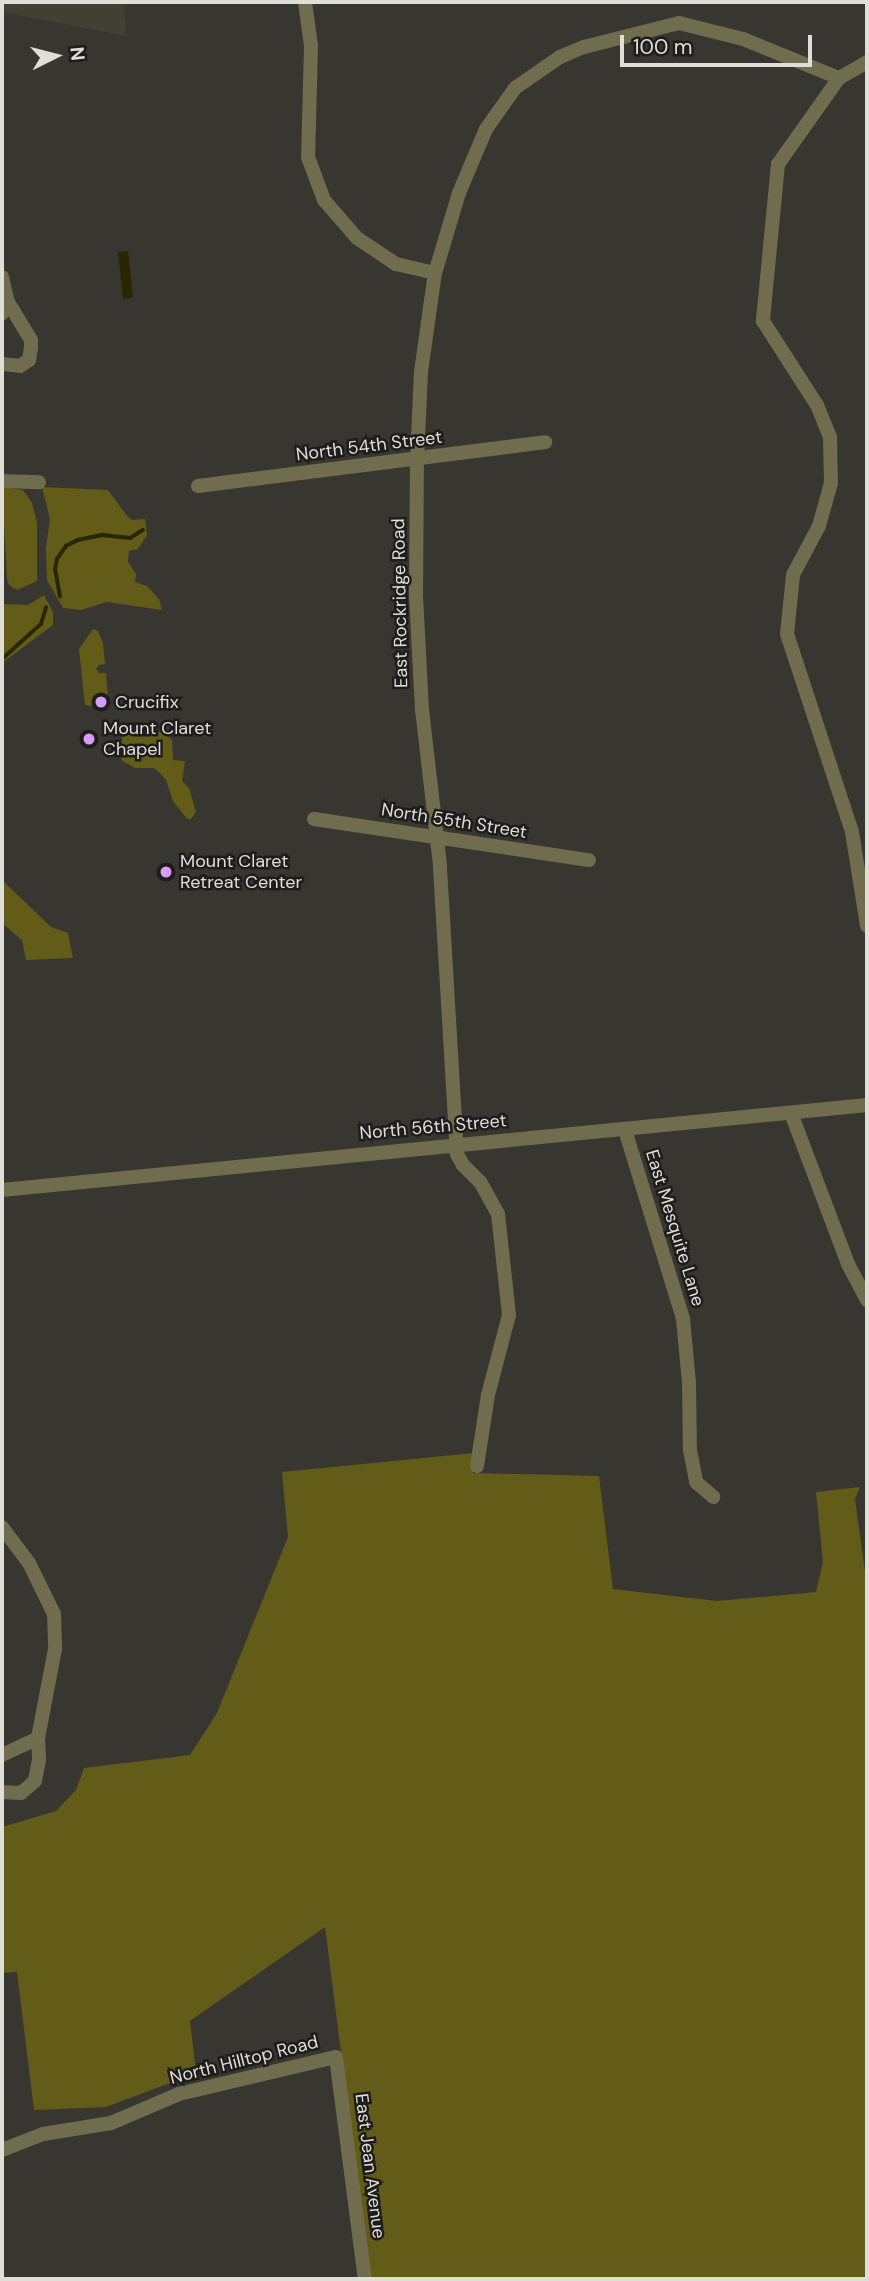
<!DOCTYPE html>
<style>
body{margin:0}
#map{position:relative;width:869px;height:2281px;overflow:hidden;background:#373630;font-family:"DM Sans",sans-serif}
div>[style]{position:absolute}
.built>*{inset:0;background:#424034}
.green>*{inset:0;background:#635c19}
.water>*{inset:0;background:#2a2600;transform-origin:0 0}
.stream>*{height:3.5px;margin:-1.75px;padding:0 1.75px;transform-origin:1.75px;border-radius:1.75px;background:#2a2600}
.street>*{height:14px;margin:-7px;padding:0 7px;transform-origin:7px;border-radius:7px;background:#706d4f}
.dots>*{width:19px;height:19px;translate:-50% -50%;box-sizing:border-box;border:4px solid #1e1d1b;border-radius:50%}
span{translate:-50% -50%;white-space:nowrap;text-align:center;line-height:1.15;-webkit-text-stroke:5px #1e1d1b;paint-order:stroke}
.street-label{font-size:18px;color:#dfdfda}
.poi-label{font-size:18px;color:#dfdfda}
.left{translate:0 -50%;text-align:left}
.frame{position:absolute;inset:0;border:4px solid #dfdfda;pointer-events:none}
.north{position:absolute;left:21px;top:21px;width:70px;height:70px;-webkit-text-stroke:5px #1e1d1b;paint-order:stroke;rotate:84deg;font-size:19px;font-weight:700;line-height:28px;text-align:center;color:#dfdfda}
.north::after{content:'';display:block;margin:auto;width:24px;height:32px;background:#dfdfda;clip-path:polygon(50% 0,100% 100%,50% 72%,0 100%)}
.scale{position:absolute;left:620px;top:35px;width:192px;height:32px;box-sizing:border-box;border:4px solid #dfdfda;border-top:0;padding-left:9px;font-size:21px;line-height:24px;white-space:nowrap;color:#dfdfda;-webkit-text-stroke:5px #1e1d1b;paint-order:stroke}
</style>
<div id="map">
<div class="built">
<i style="clip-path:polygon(2px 2px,123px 2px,127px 36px,2px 12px)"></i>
</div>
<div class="green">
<i style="clip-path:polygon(2px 487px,23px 490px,32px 503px,37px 522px,37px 581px,17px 590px,9px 585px,7px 579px)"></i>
<i style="clip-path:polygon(42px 487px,108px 490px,127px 516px,132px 520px,145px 519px,147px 535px,138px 549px,129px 551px,128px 562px,136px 574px,135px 582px,147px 586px,159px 599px,162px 610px,107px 602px,81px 610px,63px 608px,47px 580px,46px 547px,50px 519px)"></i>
<i style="clip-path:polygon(44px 595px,53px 612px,53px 625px,2px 663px,2px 604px,28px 605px)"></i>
<i style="clip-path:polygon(93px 629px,98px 631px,103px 643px,105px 664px,99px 665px,96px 669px,99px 673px,106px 673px,109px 708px,85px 705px,79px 649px)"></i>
<i style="clip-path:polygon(142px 731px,164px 732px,172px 740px,173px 760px,185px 761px,182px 781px,189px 788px,196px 812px,191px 819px,187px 819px,173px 801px,166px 780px,159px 772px,154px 768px,135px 768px,121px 760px,122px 737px)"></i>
<i style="clip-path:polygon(2px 880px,51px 927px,68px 933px,73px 958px,26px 960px,22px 940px,2px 923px)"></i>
<i style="clip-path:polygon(474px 1453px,473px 1473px,599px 1476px,613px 1589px,717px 1601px,816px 1592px,823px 1562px,816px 1492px,860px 1487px,855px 1499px,867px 1586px,867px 2279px,370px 2279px,325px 1927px,190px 2021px,196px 2073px,106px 2107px,34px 2110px,17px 1972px,2px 1973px,2px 1827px,56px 1811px,76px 1790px,84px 1768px,190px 1755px,217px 1713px,288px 1537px,282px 1472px)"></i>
</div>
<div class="water">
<i style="left:128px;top:251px;width:47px;height:10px;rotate:84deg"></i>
</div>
<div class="stream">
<i style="left:60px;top:597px;width:27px;rotate:-100deg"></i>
<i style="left:55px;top:570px;width:11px;rotate:-80deg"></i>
<i style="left:57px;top:559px;width:16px;rotate:-55deg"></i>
<i style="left:66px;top:546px;width:13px;rotate:-27deg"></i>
<i style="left:78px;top:540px;width:25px;rotate:-12deg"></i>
<i style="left:102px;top:535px;width:28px;rotate:6deg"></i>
<i style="left:130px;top:538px;width:15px;rotate:-32deg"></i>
<i style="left:2px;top:659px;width:52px;rotate:-41.9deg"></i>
<i style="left:41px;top:624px;width:17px;rotate:-73deg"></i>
</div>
<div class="street">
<i style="left:305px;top:2px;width:44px;rotate:82.2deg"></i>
<i style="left:311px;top:46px;width:111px;rotate:91.5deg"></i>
<i style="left:308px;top:157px;width:46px;rotate:69.6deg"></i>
<i style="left:324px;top:200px;width:50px;rotate:49deg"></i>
<i style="left:357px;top:238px;width:47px;rotate:33.7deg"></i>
<i style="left:396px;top:264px;width:40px;rotate:13deg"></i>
<i style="left:867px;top:62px;width:32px;rotate:150deg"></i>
<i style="left:839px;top:78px;width:105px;rotate:125.3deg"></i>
<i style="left:778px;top:164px;width:158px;rotate:95.5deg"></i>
<i style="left:763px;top:321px;width:100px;rotate:57.3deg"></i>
<i style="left:817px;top:405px;width:35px;rotate:68deg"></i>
<i style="left:830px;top:437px;width:46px;rotate:88.8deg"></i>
<i style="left:831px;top:483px;width:45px;rotate:105.6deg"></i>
<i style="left:819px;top:526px;width:55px;rotate:118deg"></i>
<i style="left:793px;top:575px;width:59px;rotate:95.8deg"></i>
<i style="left:787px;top:634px;width:208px;rotate:71.8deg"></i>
<i style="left:852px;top:832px;width:95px;rotate:80.9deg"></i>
<i style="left:2px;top:277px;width:26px;rotate:77deg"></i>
<i style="left:8px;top:302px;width:13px;rotate:117deg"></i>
<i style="left:2px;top:364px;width:18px;rotate:6deg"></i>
<i style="left:20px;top:366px;width:11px;rotate:-34deg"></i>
<i style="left:29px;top:360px;width:12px;rotate:-81deg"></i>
<i style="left:31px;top:348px;width:8px;rotate:-90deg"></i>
<i style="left:31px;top:340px;width:44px;rotate:-121.2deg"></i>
<i style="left:2px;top:481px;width:37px;rotate:2deg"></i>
<i style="left:198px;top:486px;width:350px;rotate:-7.2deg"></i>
<i style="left:314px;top:819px;width:278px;rotate:8.5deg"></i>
<i style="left:791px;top:1113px;width:161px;rotate:69.3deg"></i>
<i style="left:848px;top:1264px;width:41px;rotate:62.2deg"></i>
<i style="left:625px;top:1130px;width:198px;rotate:72.9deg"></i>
<i style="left:683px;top:1319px;width:63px;rotate:84.6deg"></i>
<i style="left:689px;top:1382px;width:68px;rotate:89.2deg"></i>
<i style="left:690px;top:1450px;width:33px;rotate:79deg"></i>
<i style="left:696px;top:1482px;width:23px;rotate:41deg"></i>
<i style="left:2px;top:1190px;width:869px;rotate:-5.61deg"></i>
<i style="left:477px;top:1466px;width:72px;rotate:-81.2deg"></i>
<i style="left:488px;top:1395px;width:83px;rotate:-75.3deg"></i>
<i style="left:509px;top:1315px;width:102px;rotate:-96.2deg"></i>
<i style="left:498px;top:1214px;width:37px;rotate:-119deg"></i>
<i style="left:480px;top:1182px;width:24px;rotate:-135deg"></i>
<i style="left:463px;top:1165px;width:13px;rotate:-119deg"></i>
<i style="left:457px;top:1154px;width:289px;rotate:-93.4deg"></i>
<i style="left:440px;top:865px;width:156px;rotate:-96.6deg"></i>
<i style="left:422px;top:710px;width:113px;rotate:-93deg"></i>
<i style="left:416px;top:597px;width:137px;rotate:-89.6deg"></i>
<i style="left:417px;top:460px;width:88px;rotate:-87.4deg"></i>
<i style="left:421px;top:372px;width:100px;rotate:-82deg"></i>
<i style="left:435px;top:273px;width:84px;rotate:-73.3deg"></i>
<i style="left:459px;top:193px;width:69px;rotate:-67.1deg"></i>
<i style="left:486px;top:129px;width:50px;rotate:-54.7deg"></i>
<i style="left:515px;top:88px;width:55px;rotate:-34.6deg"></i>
<i style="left:560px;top:57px;width:26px;rotate:-23deg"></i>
<i style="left:584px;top:47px;width:98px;rotate:-14.2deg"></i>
<i style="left:679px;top:23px;width:66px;rotate:14deg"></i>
<i style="left:743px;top:39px;width:104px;rotate:22.1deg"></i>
<i style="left:2px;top:1527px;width:45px;rotate:53.1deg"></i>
<i style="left:29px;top:1563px;width:57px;rotate:63.9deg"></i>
<i style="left:54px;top:1614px;width:35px;rotate:88deg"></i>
<i style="left:55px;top:1649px;width:91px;rotate:100.8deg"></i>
<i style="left:2px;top:1755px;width:40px;rotate:-25deg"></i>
<i style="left:38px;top:1738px;width:22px;rotate:87deg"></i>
<i style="left:39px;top:1760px;width:21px;rotate:101deg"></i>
<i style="left:35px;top:1781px;width:18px;rotate:139deg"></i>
<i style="left:21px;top:1793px;width:19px;rotate:-177deg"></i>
<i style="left:2px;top:2150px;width:44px;rotate:-21.3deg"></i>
<i style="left:43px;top:2134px;width:69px;rotate:-9.2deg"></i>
<i style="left:111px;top:2123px;width:74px;rotate:-23.1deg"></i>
<i style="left:179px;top:2094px;width:161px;rotate:-13.3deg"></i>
<i style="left:336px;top:2057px;width:224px;rotate:82.6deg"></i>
</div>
<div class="dots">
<i style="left:101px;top:702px;background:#d79bf9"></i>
<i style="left:89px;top:739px;background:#d79bf9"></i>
<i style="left:166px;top:872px;background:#d79bf9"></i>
</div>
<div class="street-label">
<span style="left:369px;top:446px;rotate:-7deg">North 54th Street</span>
<span style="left:400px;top:603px;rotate:-91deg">East Rockridge Road</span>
<span style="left:454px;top:821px;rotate:9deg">North 55th Street</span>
<span style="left:433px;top:1127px;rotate:-5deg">North 56th Street</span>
<span style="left:675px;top:1228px;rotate:73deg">East Mesquite Lane</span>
<span style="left:244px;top:2060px;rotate:-14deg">North Hilltop Road</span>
<span style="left:370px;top:2166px;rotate:83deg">East Jean Avenue</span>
</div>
<div class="poi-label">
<span class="left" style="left:115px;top:702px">Crucifix</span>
<span class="left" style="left:103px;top:739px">Mount Claret<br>Chapel</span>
<span class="left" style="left:180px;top:872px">Mount Claret<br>Retreat Center</span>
</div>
<div class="frame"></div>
<div class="north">N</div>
<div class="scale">100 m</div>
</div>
